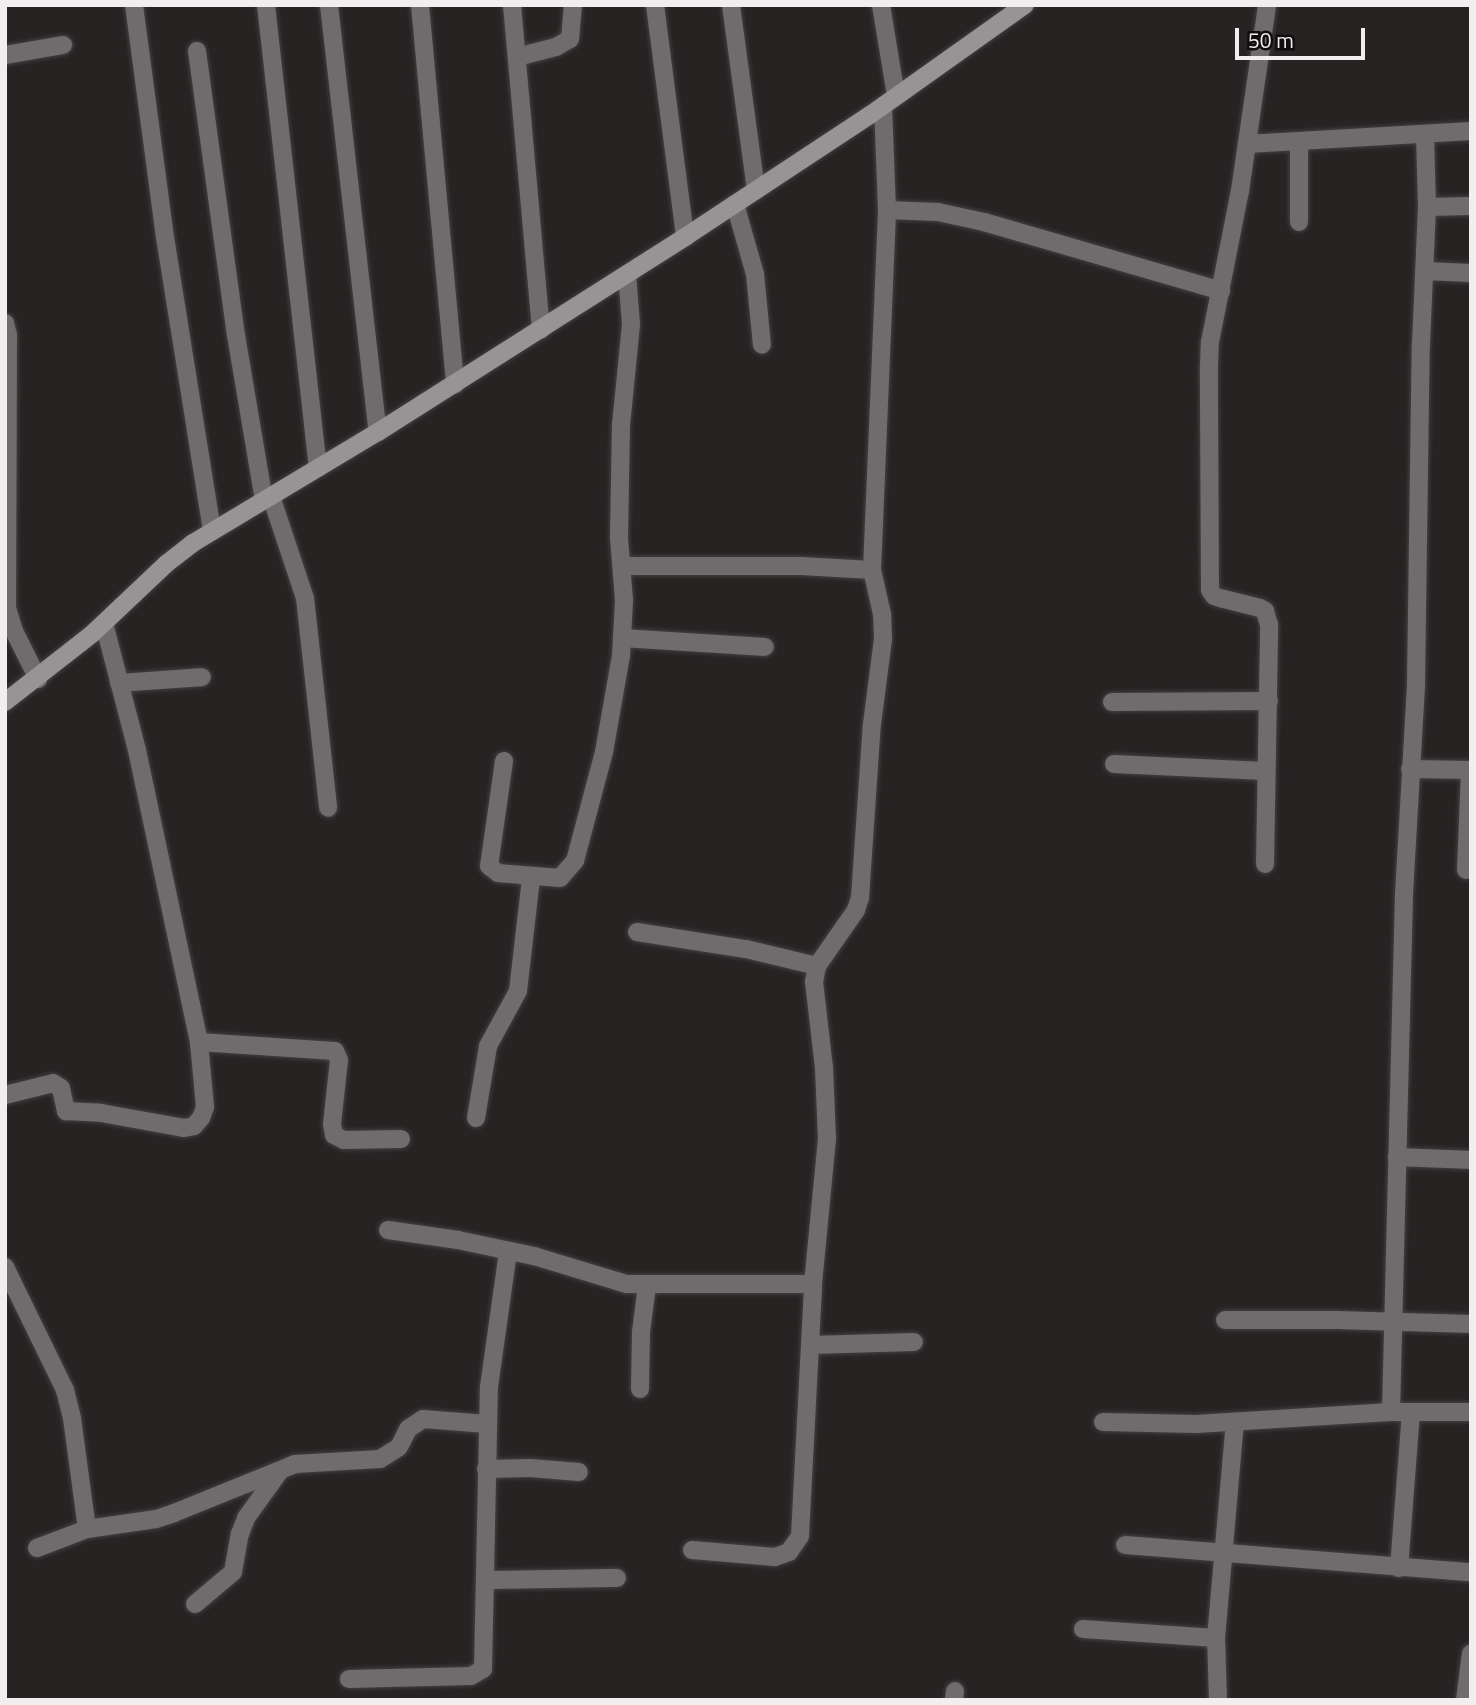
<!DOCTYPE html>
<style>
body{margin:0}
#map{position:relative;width:1476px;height:1705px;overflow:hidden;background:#272323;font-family:"Titillium Web",sans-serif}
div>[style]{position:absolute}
.roads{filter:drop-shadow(0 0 2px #433f40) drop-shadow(0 0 2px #433f40)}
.street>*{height:18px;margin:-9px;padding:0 9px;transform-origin:9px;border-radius:9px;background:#6e6c6c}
.secondary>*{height:18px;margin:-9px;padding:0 9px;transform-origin:9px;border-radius:9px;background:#989495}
span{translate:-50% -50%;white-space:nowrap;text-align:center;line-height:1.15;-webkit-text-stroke:7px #0f0d0d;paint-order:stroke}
.frame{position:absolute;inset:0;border:7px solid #f2eeef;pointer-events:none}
.scale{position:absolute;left:1235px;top:28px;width:130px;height:32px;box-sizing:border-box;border:4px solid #f2eeef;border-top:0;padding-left:9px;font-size:21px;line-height:24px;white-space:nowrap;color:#f2eeef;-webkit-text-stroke:5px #0f0d0d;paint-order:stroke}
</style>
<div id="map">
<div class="roads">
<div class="street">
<i style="left:134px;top:5px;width:234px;rotate:82.4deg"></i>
<i style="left:165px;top:237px;width:298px;rotate:80.9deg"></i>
<i style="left:266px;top:5px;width:466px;rotate:83.6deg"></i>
<i style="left:329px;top:5px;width:430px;rotate:83.5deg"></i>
<i style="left:420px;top:5px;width:381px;rotate:84.7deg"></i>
<i style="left:512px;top:5px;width:326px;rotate:84.9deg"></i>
<i style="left:655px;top:5px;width:234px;rotate:82.6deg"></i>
<i style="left:731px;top:5px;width:187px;rotate:82.3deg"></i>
<i style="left:881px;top:5px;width:92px;rotate:80.6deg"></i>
<i style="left:197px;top:51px;width:287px;rotate:82.2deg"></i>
<i style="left:236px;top:335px;width:167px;rotate:80.4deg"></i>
<i style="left:5px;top:55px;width:59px;rotate:-9.8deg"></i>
<i style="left:517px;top:57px;width:40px;rotate:-14.4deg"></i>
<i style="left:556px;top:47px;width:16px;rotate:-30deg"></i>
<i style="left:570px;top:39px;width:34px;rotate:-85deg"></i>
<i style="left:1247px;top:144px;width:224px;rotate:-3.3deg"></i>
<i style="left:735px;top:204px;width:73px;rotate:74.1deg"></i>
<i style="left:755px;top:274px;width:71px;rotate:84.4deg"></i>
<i style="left:1427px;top:207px;width:44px;rotate:-1.3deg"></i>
<i style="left:887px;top:210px;width:51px;rotate:2.2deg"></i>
<i style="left:938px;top:212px;width:47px;rotate:12.3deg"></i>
<i style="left:984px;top:222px;width:247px;rotate:16.2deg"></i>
<i style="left:1299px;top:222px;width:81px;rotate:-90deg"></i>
<i style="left:1424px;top:271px;width:47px;rotate:2.4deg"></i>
<i style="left:5px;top:323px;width:12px;rotate:76deg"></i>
<i style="left:8px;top:335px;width:273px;rotate:90.2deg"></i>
<i style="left:7px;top:608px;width:24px;rotate:73deg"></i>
<i style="left:14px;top:631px;width:54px;rotate:63.4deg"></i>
<i style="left:271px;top:496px;width:108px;rotate:71.6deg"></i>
<i style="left:305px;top:598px;width:211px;rotate:83.7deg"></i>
<i style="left:622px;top:566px;width:179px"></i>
<i style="left:801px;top:566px;width:71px;rotate:3.2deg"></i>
<i style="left:623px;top:638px;width:142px;rotate:3.6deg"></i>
<i style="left:119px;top:683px;width:83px;rotate:-4.1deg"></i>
<i style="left:1112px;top:702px;width:157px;rotate:-0.4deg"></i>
<i style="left:504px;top:761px;width:106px;rotate:98.1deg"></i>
<i style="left:489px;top:866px;width:11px;rotate:38deg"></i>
<i style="left:498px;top:873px;width:62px;rotate:4.6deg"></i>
<i style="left:560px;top:878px;width:23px;rotate:-49deg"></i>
<i style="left:575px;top:861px;width:113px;rotate:-75.1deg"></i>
<i style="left:604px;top:752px;width:97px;rotate:-80deg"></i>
<i style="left:621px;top:656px;width:56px;rotate:-86.9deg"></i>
<i style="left:624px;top:600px;width:62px;rotate:-94.6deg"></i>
<i style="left:619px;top:538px;width:113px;rotate:-89deg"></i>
<i style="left:621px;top:425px;width:101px;rotate:-84.3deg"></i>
<i style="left:631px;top:324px;width:50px;rotate:-94.6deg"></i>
<i style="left:1114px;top:764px;width:151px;rotate:2.7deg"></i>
<i style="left:1410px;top:769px;width:61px;rotate:0.9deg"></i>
<i style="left:1265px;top:864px;width:239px;rotate:-89deg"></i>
<i style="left:1269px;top:625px;width:15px;rotate:-106deg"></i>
<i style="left:1265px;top:611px;width:6px;rotate:-149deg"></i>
<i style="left:1260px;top:608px;width:38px;rotate:-166deg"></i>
<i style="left:1223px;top:599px;width:9px;rotate:-162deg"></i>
<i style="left:1214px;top:596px;width:7px;rotate:-124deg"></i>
<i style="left:1210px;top:590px;width:224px;rotate:-90.3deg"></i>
<i style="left:1209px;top:366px;width:24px;rotate:-88deg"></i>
<i style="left:1210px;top:342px;width:154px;rotate:-78.8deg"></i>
<i style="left:1240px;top:191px;width:188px;rotate:-81.7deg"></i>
<i style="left:1466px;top:870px;width:100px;rotate:-87.7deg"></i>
<i style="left:637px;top:932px;width:110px;rotate:8.9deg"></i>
<i style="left:746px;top:949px;width:73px;rotate:13.5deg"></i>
<i style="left:199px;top:1042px;width:136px;rotate:3.8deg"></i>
<i style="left:335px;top:1051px;width:10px;rotate:66deg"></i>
<i style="left:339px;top:1060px;width:64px;rotate:96.2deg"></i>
<i style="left:332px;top:1124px;width:11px;rotate:80deg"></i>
<i style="left:334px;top:1135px;width:11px;rotate:27deg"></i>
<i style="left:344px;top:1140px;width:57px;rotate:-1deg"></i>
<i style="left:5px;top:1095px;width:49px;rotate:-14deg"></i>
<i style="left:53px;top:1083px;width:9px;rotate:32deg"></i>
<i style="left:61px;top:1088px;width:24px;rotate:78deg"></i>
<i style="left:66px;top:1111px;width:35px;rotate:3deg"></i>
<i style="left:101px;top:1113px;width:84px;rotate:10.2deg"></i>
<i style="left:184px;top:1128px;width:10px;rotate:-11deg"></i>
<i style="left:194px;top:1126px;width:11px;rotate:-49deg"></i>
<i style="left:201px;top:1118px;width:12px;rotate:-70deg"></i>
<i style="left:205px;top:1107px;width:65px;rotate:-95.3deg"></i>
<i style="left:199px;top:1042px;width:299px;rotate:-102deg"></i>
<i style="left:137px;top:750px;width:131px;rotate:-104.6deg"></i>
<i style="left:476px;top:1118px;width:73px;rotate:-80.5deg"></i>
<i style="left:488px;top:1046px;width:63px;rotate:-61.4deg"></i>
<i style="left:518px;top:991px;width:114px;rotate:-83.4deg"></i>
<i style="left:1397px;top:1157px;width:74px;rotate:2.3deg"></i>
<i style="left:388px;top:1230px;width:71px;rotate:8.1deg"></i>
<i style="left:458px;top:1240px;width:78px;rotate:11.9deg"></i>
<i style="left:534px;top:1256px;width:97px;rotate:16.8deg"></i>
<i style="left:627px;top:1284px;width:186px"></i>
<i style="left:5px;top:1267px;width:137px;rotate:64deg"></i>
<i style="left:65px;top:1390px;width:29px;rotate:76deg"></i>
<i style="left:72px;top:1418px;width:112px;rotate:82.3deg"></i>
<i style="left:1225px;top:1320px;width:112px"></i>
<i style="left:1337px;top:1320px;width:134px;rotate:1.7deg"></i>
<i style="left:811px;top:1345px;width:103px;rotate:-1.7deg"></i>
<i style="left:640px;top:1389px;width:57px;rotate:-89deg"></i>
<i style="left:641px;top:1332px;width:47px;rotate:-82.7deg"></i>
<i style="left:1391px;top:1412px;width:518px;rotate:-88.56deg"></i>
<i style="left:1404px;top:894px;width:211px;rotate:-86.7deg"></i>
<i style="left:1416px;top:683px;width:339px;rotate:-89.2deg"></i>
<i style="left:1421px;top:344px;width:137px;rotate:-87.5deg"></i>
<i style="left:1427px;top:207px;width:73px;rotate:-91.6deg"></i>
<i style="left:1103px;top:1422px;width:93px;rotate:1.2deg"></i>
<i style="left:1196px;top:1424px;width:195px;rotate:-3.5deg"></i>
<i style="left:1391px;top:1412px;width:80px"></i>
<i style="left:486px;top:1469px;width:44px;rotate:-1.3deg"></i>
<i style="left:530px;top:1468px;width:49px;rotate:4.7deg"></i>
<i style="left:1125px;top:1545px;width:347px;rotate:4.5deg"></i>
<i style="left:37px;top:1548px;width:53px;rotate:-20.8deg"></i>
<i style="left:87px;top:1529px;width:70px;rotate:-8.2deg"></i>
<i style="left:156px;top:1519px;width:19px;rotate:-18deg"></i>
<i style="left:174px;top:1513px;width:131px;rotate:-22deg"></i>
<i style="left:295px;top:1464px;width:85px;rotate:-3.4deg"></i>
<i style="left:380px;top:1459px;width:22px;rotate:-32deg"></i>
<i style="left:399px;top:1447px;width:20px;rotate:-63deg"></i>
<i style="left:408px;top:1429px;width:18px;rotate:-34deg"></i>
<i style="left:423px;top:1419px;width:64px;rotate:4.5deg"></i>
<i style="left:692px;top:1550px;width:83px;rotate:4.8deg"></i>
<i style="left:775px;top:1557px;width:15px;rotate:-20deg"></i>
<i style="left:789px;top:1552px;width:19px;rotate:-55deg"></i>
<i style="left:800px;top:1536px;width:252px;rotate:-87deg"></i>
<i style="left:813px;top:1284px;width:146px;rotate:-84.5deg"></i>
<i style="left:827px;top:1139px;width:71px;rotate:-92.4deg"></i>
<i style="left:824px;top:1068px;width:87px;rotate:-96.6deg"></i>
<i style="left:814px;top:982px;width:16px;rotate:-79deg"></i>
<i style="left:817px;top:966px;width:68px;rotate:-55.1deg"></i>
<i style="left:856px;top:910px;width:13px;rotate:-72deg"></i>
<i style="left:860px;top:898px;width:174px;rotate:-86.1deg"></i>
<i style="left:872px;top:724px;width:86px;rotate:-82.6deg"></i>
<i style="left:883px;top:639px;width:25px;rotate:-92deg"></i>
<i style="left:882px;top:614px;width:45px;rotate:-102.8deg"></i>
<i style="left:872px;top:570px;width:360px;rotate:-87.6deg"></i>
<i style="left:887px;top:210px;width:104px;rotate:-92.2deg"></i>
<i style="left:1399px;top:1568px;width:156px;rotate:-85.6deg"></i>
<i style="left:486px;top:1580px;width:131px;rotate:-0.9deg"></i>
<i style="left:195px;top:1604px;width:50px;rotate:-40.1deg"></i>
<i style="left:233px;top:1572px;width:39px;rotate:-80deg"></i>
<i style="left:240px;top:1534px;width:17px;rotate:-69deg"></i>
<i style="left:246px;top:1518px;width:57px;rotate:-54.3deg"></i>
<i style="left:1083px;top:1629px;width:133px;rotate:3.9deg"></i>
<i style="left:349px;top:1679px;width:122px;rotate:-1.4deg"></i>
<i style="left:471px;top:1676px;width:14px;rotate:-30deg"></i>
<i style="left:483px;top:1669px;width:282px;rotate:-88.8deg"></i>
<i style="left:489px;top:1387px;width:137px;rotate:-82deg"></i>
<i style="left:954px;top:1700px;width:9px;rotate:-84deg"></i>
<i style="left:1218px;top:1700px;width:62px;rotate:-91.8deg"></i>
<i style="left:1216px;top:1638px;width:217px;rotate:-85deg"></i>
<i style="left:1465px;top:1700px;width:47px;rotate:-82.7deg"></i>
</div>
<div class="secondary">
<i style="left:5px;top:702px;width:110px;rotate:-38deg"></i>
<i style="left:92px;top:634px;width:102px;rotate:-43.4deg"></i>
<i style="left:166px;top:564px;width:34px;rotate:-38deg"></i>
<i style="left:193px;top:543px;width:216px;rotate:-31deg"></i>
<i style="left:378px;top:432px;width:364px;rotate:-32.4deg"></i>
<i style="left:685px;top:237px;width:222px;rotate:-33.4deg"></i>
<i style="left:870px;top:115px;width:190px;rotate:-35.4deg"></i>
</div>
</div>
<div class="frame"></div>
<div class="scale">50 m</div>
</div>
